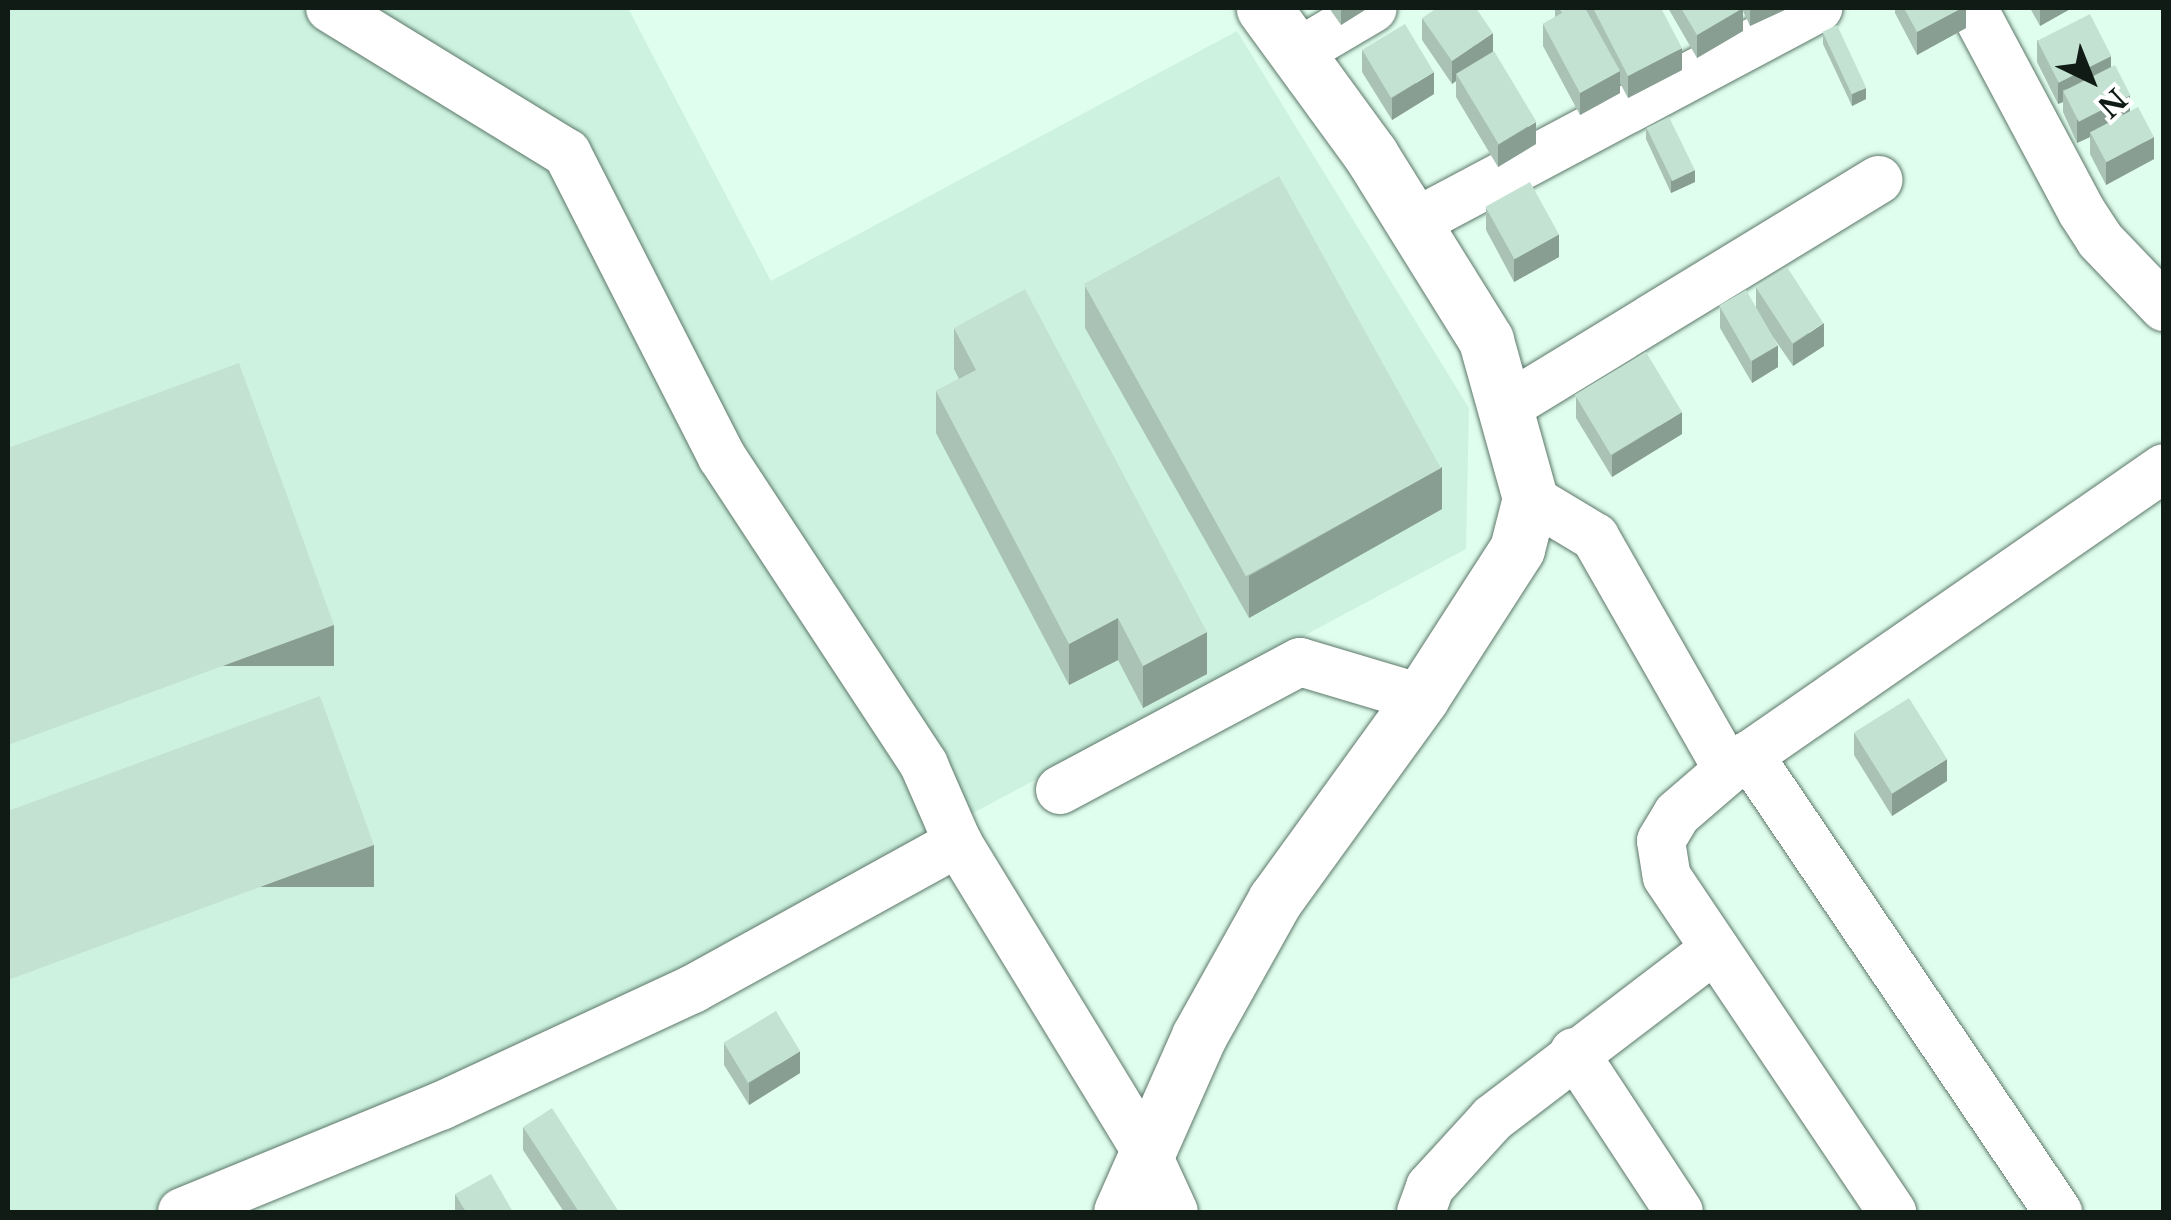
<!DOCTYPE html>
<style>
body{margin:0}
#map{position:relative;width:2171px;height:1220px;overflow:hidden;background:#e0feee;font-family:"Libre Baskerville",serif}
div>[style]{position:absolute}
.built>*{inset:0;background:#cdf3e0}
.roads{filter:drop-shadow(0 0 2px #5c7769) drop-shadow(0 0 2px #5c7769)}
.minor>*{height:48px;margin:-24px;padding:0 24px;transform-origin:24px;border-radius:24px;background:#fff}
.major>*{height:55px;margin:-27.5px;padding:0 27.5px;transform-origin:27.5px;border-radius:27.5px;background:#fff}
.wall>*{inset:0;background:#a9c2b5}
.shaded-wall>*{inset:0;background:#899e93;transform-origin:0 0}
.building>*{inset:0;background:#c4e2d2;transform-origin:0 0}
span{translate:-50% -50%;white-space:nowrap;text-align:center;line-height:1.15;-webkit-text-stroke:9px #fff;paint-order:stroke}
.frame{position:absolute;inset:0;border:10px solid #101b15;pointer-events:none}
.north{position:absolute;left:2041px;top:30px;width:100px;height:100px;-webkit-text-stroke:8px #fff;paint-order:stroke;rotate:137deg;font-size:28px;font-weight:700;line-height:40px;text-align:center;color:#101b15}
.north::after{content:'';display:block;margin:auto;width:35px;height:45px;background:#101b15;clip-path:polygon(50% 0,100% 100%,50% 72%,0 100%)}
</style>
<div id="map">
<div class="built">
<i style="clip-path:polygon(8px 8px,628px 8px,771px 281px,1237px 31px,1469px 408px,1466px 549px,229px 1212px,8px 1212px)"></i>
</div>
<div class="roads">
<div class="minor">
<i style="left:330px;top:8px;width:278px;rotate:31.5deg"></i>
<i style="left:567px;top:153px;width:341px;rotate:63deg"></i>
<i style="left:722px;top:457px;width:368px;rotate:56.7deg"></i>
<i style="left:924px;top:765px;width:85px;rotate:66.4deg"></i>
<i style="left:1973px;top:8px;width:231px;rotate:61.9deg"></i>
<i style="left:2082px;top:212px;width:33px;rotate:57deg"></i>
<i style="left:2100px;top:240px;width:93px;rotate:46.3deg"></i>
<i style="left:1297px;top:53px;width:88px;rotate:-30.6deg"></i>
<i style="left:1414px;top:223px;width:458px;rotate:-28deg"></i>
<i style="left:1508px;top:406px;width:434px;rotate:-31.4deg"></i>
<i style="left:1530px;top:498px;width:76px;rotate:31deg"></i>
<i style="left:1595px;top:537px;width:268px;rotate:60.3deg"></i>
<i style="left:1728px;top:770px;width:530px;rotate:-34.71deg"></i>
<i style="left:1749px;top:755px;width:552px;rotate:55.94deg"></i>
<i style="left:1728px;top:770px;width:67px;rotate:139.2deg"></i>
<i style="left:1677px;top:814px;width:31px;rotate:121deg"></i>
<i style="left:1661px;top:841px;width:36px;rotate:81deg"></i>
<i style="left:1667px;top:877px;width:404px;rotate:56.1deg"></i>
<i style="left:1060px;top:790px;width:272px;rotate:-28.1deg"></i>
<i style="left:1300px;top:662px;width:126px;rotate:16.6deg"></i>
<i style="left:1574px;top:1052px;width:191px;rotate:56.7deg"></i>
<i style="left:182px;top:1212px;width:280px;rotate:-22.3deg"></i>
<i style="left:441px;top:1106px;width:278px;rotate:-24.9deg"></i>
<i style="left:693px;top:989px;width:303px;rotate:-28.9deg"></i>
<i style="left:958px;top:843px;width:359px;rotate:58.6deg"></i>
<i style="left:1145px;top:1149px;width:69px;rotate:65.3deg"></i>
<i style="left:1421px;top:1212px;width:27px;rotate:-70deg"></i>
<i style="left:1430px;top:1187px;width:93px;rotate:-47.6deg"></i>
<i style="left:1493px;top:1118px;width:279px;rotate:-37.3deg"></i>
</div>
<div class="major">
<i style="left:1121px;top:1212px;width:193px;rotate:-66.1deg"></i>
<i style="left:1199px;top:1036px;width:156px;rotate:-60.8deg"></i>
<i style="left:1275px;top:900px;width:249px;rotate:-54.1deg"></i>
<i style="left:1421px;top:698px;width:177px;rotate:-57.2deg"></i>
<i style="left:1517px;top:549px;width:53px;rotate:-75.7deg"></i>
<i style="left:1530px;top:498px;width:164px;rotate:-105.6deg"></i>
<i style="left:1486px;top:340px;width:218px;rotate:-121.9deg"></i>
<i style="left:1371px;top:155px;width:182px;rotate:-126.1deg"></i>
</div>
</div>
<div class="wall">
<i style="clip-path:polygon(1329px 8px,1368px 8px,1341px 25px)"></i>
<i style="clip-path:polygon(1555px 8px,1661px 8px,1682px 70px,1628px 98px,1620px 83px,1620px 93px,1580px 115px,1543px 46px,1543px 24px,1555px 17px)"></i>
<i style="clip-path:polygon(1668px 8px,1789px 8px,1750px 26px,1743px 11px,1743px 31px,1697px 58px)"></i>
<i style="clip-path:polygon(1895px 8px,1966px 8px,1966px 28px,1917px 55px,1895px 13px)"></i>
<i style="clip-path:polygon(2030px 8px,2072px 8px,2040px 26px)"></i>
<i style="clip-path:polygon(1422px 18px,1493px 52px,1536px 144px,1498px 167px,1456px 97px,1456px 81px,1452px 84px,1422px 40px)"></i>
<i style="clip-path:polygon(1823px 32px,1866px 99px,1852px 106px,1823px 44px)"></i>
<i style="clip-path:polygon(2037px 40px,2111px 66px,2130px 111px,2154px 159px,2106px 185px,2090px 154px,2090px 137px,2077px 143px,2063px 112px,2063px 102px,2058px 104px,2037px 62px)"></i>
<i style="clip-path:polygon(1362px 50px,1434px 94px,1392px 120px,1362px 72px)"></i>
<i style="clip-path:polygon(1646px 128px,1695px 182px,1671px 193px,1646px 139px)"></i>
<i style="clip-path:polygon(1486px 207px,1559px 257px,1514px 282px,1486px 230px)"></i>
<i style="clip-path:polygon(1085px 286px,1442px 509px,1249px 618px,1085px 328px)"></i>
<i style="clip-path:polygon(1756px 287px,1824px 346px,1793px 366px,1773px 337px,1778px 367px,1752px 383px,1720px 328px,1720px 306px,1756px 307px)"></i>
<i style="clip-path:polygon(954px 328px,1207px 674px,1143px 708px,1118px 660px,1069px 685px,936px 433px,936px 391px,959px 379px,954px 369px)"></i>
<i style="clip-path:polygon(1576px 396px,1682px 434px,1612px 477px,1576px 418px)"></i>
<i style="clip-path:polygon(1854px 733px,1947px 781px,1892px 816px,1854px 755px)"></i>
<i style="clip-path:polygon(724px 1043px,800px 1073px,749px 1105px,724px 1065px)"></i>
<i style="clip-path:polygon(523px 1127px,619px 1212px,564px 1212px,523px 1150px)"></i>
<i style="clip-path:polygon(455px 1194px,513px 1212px,455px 1212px)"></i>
</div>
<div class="shaded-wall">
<i style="clip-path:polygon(1341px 8px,1368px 8px,1341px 25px)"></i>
<i style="clip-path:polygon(1743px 8px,1743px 31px,1697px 58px,1697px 35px)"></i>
<i style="clip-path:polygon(1750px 8px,1789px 8px,1750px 26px)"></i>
<i style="clip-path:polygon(1962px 8px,1966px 8px,1966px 28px,1917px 55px,1917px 32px)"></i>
<i style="clip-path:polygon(2040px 8px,2072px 8px,2040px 26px)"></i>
<i style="clip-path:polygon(1493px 33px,1493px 55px,1456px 74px,1456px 81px,1452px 84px,1452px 61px)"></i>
<i style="clip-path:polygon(1682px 48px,1682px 70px,1628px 98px,1628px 76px)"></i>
<i style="clip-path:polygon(2111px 56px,2111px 78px,2063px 90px,2063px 102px,2058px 104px,2058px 82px)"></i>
<i style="clip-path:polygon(1620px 71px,1620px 93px,1580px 115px,1580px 93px)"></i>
<i style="clip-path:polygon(1434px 72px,1434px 94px,1392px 120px,1392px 98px)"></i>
<i style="clip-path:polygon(1866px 88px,1866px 99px,1852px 106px,1852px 94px)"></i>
<i style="clip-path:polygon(2130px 95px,2130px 118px,2090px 132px,2090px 137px,2077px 143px,2077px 120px)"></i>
<i style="clip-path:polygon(1536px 122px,1536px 144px,1498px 167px,1498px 145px)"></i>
<i style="clip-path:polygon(2154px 137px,2154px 159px,2106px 185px,2106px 162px)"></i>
<i style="clip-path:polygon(1695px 170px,1695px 182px,1671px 193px,1671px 181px)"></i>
<i style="clip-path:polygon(1559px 234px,1559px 257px,1514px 282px,1514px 259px)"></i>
<i style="clip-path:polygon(1824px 323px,1824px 346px,1793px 366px,1793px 344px)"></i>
<i style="clip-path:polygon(1778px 345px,1778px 367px,1752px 383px,1752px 361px)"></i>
<i style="clip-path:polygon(1682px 412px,1682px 434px,1612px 477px,1612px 455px)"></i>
<i style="clip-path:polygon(1442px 467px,1442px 509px,1249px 618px,1249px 576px)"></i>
<i style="clip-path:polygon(1118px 618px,1118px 660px,1069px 685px,1069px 644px)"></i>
<i style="left:334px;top:625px;width:41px;height:347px;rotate:90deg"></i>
<i style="clip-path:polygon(1207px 632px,1207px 674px,1143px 708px,1143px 666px)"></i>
<i style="clip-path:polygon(1947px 759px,1947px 781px,1892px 816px,1892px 794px)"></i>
<i style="left:374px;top:845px;width:42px;height:390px;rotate:90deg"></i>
<i style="clip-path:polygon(800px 1051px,800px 1073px,749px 1105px,749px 1083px)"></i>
</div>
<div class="building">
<i style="clip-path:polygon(1437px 8px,1476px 8px,1493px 33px,1452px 61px,1422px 18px)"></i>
<i style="clip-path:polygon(1559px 8px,1585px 8px,1620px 71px,1580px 93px,1543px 24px,1562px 13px)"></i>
<i style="clip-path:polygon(1593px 8px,1661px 8px,1682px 48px,1628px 76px)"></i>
<i style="clip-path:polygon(1681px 8px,1743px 8px,1697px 35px)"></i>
<i style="clip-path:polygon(1904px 8px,1962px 8px,1917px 32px)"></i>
<i style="left:2090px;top:14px;width:47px;height:59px;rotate:63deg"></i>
<i style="left:1405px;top:24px;width:56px;height:50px;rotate:59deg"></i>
<i style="left:1837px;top:25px;width:69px;height:16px;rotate:65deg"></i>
<i style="left:1494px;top:51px;width:82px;height:44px;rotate:59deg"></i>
<i style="left:2115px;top:65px;width:34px;height:58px;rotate:63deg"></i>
<i style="left:2138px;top:107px;width:34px;height:54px;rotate:62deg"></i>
<i style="left:1669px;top:117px;width:59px;height:25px;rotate:64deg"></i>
<i style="left:1279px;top:176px;width:334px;height:223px;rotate:61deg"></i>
<i style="left:1530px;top:182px;width:60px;height:51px;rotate:61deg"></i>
<i style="left:1787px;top:267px;width:67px;height:37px;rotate:57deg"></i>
<i style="clip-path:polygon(1025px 289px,1207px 632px,1143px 666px,1118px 618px,1069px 644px,936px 391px,976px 370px,954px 328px)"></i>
<i style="left:1746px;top:290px;width:64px;height:31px;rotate:60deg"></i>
<i style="left:1646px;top:352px;width:70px;height:83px;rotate:59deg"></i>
<i style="clip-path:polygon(239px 363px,334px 625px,8px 745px,8px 448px)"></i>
<i style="clip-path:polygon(320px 696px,374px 845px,8px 980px,8px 811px)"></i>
<i style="left:1909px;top:698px;width:72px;height:65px;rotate:58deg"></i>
<i style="left:776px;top:1011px;width:47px;height:61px;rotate:59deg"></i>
<i style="clip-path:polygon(552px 1108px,619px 1212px,579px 1212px,523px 1127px)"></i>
<i style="clip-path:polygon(491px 1174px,513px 1212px,466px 1212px,455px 1194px)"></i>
</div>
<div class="frame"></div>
<div class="north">N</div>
</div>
